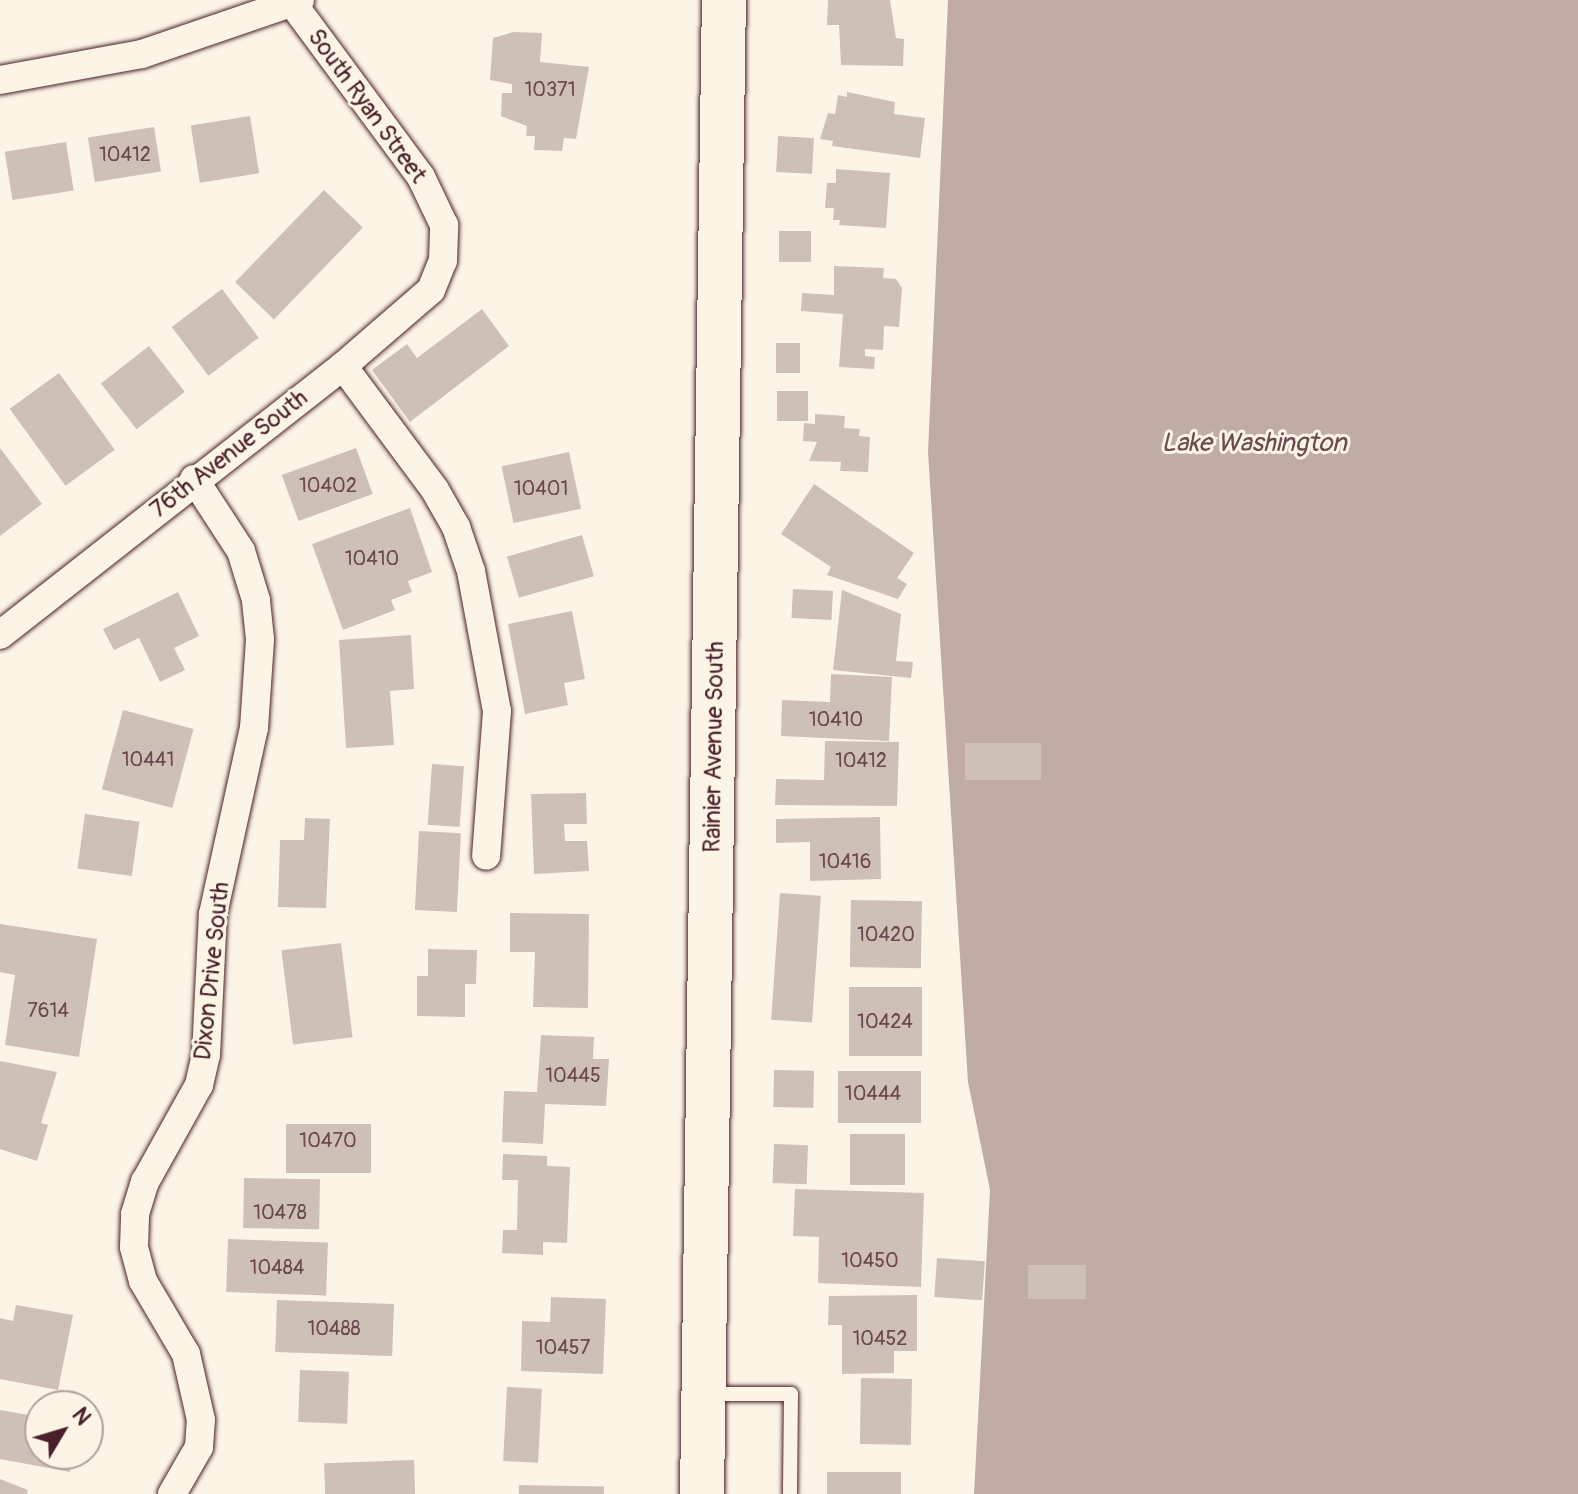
<!DOCTYPE html>
<style>
body{margin:0}
#map{position:relative;width:1578px;height:1494px;overflow:hidden;background:#fcf5e5;font-family:Pangolin,sans-serif}
div>[style]{position:absolute}
.water>*{inset:0;background:#c0aca5}
.building>*{inset:0;background:#cfc0b7;transform-origin:0 0}
.roads{filter:drop-shadow(0 0 2px #4a1f2b) drop-shadow(0 0 2px #4a1f2b)}
.lane>*{height:14px;margin:-7px;padding:0 7px;transform-origin:7px;border-radius:7px;background:#fcf5e5}
.street>*{height:28px;margin:-14px;padding:0 14px;transform-origin:14px;border-radius:14px;background:#fcf5e5}
.primary>*{height:44px;margin:-22px;padding:0 22px;transform-origin:22px;border-radius:22px;background:#fcf5e5}
span{translate:-50% -50%;white-space:nowrap;text-align:center;line-height:1.15;-webkit-text-stroke:6px #fcf5e5;paint-order:stroke}
.number-label{font-size:20px;color:#6b474e}
.number-label span{-webkit-text-stroke-width:0}
.street-label{font-size:24px;color:#4a1f2b}
.water-label{font-size:26px;color:#6d4950;font-style:italic}
.north{position:absolute;left:24px;top:1390px;width:80px;height:80px;box-sizing:border-box;background:#fcf5e5;border:2px solid #b59f9b;border-radius:50%;rotate:52deg;font-size:22px;font-weight:700;line-height:32px;text-align:center;color:#4a1f2b}
.north::after{content:'';display:block;margin:auto;width:28px;height:36px;background:#4a1f2b;clip-path:polygon(50% 0,100% 100%,50% 72%,0 100%)}
</style>
<div id="map">
<div class="water">
<i style="clip-path:polygon(948px 0,1578px 0,1578px 1494px,974px 1494px,990px 1190px,968px 1082px,928px 452px)"></i>
</div>
<div class="building">
<i style="clip-path:polygon(828px 0,890px 0,896px 38px,904px 39px,903px 66px,841px 65px,839px 25px,827px 25px)"></i>
<i style="clip-path:polygon(513px 32px,542px 33px,540px 62px,589px 67px,576px 139px,564px 138px,562px 151px,534px 150px,535px 136px,526px 136px,527px 126px,501px 116px,502px 93px,512px 93px,512px 84px,490px 80px,493px 38px)"></i>
<i style="clip-path:polygon(847px 92px,895px 102px,894px 114px,925px 118px,920px 158px,832px 146px,833px 141px,820px 139px,828px 113px,835px 114px,838px 95px,847px 97px)"></i>
<i style="left:250px;top:116px;width:58px;height:60px;rotate:81deg"></i>
<i style="left:154px;top:127px;width:45px;height:67px;rotate:81deg"></i>
<i style="left:778px;top:136px;width:36px;height:36px;rotate:3deg"></i>
<i style="left:66px;top:142px;width:49px;height:62px;rotate:81deg"></i>
<i style="clip-path:polygon(836px 169px,890px 173px,886px 228px,839px 225px,840px 220px,833px 220px,834px 208px,825px 208px,827px 183px,836px 183px)"></i>
<i style="left:324px;top:190px;width:54px;height:128px;rotate:44deg"></i>
<i style="left:779px;top:231px;width:32px;height:31px"></i>
<i style="clip-path:polygon(834px 266px,884px 268px,883px 278px,896px 279px,902px 288px,899px 327px,884px 326px,883px 350px,865px 349px,865px 356px,875px 357px,874px 369px,839px 367px,843px 314px,801px 311px,802px 293px,834px 295px)"></i>
<i style="left:222px;top:289px;width:61px;height:63px;rotate:53deg"></i>
<i style="clip-path:polygon(482px 309px,509px 346px,410px 422px,372px 370px,407px 344px,417px 358px)"></i>
<i style="left:776px;top:343px;width:24px;height:30px"></i>
<i style="left:149px;top:346px;width:58px;height:61px;rotate:52deg"></i>
<i style="left:59px;top:373px;width:95px;height:61px;rotate:54deg"></i>
<i style="left:777px;top:391px;width:31px;height:30px"></i>
<i style="clip-path:polygon(815px 414px,845px 416px,844px 428px,860px 429px,859px 436px,870px 437px,868px 472px,840px 471px,841px 462px,809px 461px,817px 442px,803px 441px,804px 423px,815px 424px)"></i>
<i style="clip-path:polygon(0 448px,42px 504px,0 536px)"></i>
<i style="left:356px;top:448px;width:49px;height:79px;rotate:70deg"></i>
<i style="left:569px;top:452px;width:58px;height:69px;rotate:78deg"></i>
<i style="clip-path:polygon(814px 484px,914px 553px,897px 578px,907px 584px,898px 599px,827px 575px,831px 567px,781px 534px)"></i>
<i style="clip-path:polygon(410px 508px,432px 572px,408px 581px,412px 592px,391px 600px,395px 610px,343px 630px,312px 544px)"></i>
<i style="left:582px;top:535px;width:43px;height:78px;rotate:74deg"></i>
<i style="left:793px;top:589px;width:40px;height:29px;rotate:3deg"></i>
<i style="clip-path:polygon(842px 590px,901px 614px,896px 661px,913px 662px,911px 678px,833px 670px)"></i>
<i style="clip-path:polygon(178px 592px,199px 636px,174px 648px,185px 670px,160px 682px,139px 638px,114px 650px,103px 629px)"></i>
<i style="clip-path:polygon(572px 611px,585px 679px,564px 683px,568px 705px,525px 714px,508px 624px)"></i>
<i style="clip-path:polygon(411px 635px,414px 689px,390px 691px,394px 745px,346px 748px,339px 640px)"></i>
<i style="clip-path:polygon(831px 674px,892px 677px,889px 741px,781px 736px,782px 700px,830px 702px)"></i>
<i style="left:123px;top:710px;width:73px;height:82px;rotate:15deg"></i>
<i style="clip-path:polygon(825px 741px,899px 742px,897px 806px,775px 805px,776px 779px,824px 780px)"></i>
<i style="left:1041px;top:743px;width:37px;height:76px;rotate:90deg"></i>
<i style="left:432px;top:764px;width:32px;height:61px;rotate:4deg"></i>
<i style="clip-path:polygon(586px 793px,587px 824px,564px 824px,565px 841px,587px 841px,589px 871px,534px 874px,531px 794px)"></i>
<i style="left:85px;top:814px;width:55px;height:55px;rotate:8deg"></i>
<i style="clip-path:polygon(880px 817px,881px 879px,810px 881px,810px 842px,776px 843px,776px 819px)"></i>
<i style="clip-path:polygon(305px 818px,330px 819px,326px 908px,278px 907px,280px 840px,304px 840px)"></i>
<i style="left:419px;top:831px;width:42px;height:79px;rotate:3deg"></i>
<i style="left:780px;top:893px;width:41px;height:127px;rotate:4deg"></i>
<i style="left:851px;top:900px;width:71px;height:67px;rotate:1deg"></i>
<i style="clip-path:polygon(510px 913px,589px 914px,588px 1008px,533px 1007px,535px 952px,510px 952px)"></i>
<i style="clip-path:polygon(0 924px,97px 939px,79px 1057px,5px 1045px,15px 975px,0 972px)"></i>
<i style="left:341px;top:943px;width:95px;height:60px;rotate:83deg"></i>
<i style="clip-path:polygon(428px 949px,477px 950px,476px 984px,465px 984px,465px 1017px,417px 1016px,417px 976px,428px 976px)"></i>
<i style="left:849px;top:987px;width:73px;height:69px"></i>
<i style="clip-path:polygon(541px 1035px,594px 1037px,593px 1059px,609px 1059px,606px 1106px,545px 1104px,543px 1144px,502px 1142px,504px 1091px,537px 1092px)"></i>
<i style="clip-path:polygon(0 1061px,57px 1072px,41px 1123px,48px 1125px,37px 1161px,0 1149px)"></i>
<i style="left:774px;top:1070px;width:40px;height:37px;rotate:1deg"></i>
<i style="left:921px;top:1071px;width:52px;height:83px;rotate:90deg"></i>
<i style="left:286px;top:1124px;width:85px;height:49px"></i>
<i style="left:850px;top:1134px;width:55px;height:51px"></i>
<i style="left:774px;top:1144px;width:34px;height:39px;rotate:2deg"></i>
<i style="clip-path:polygon(503px 1154px,547px 1156px,547px 1166px,570px 1167px,567px 1243px,543px 1242px,543px 1255px,502px 1253px,503px 1230px,517px 1230px,518px 1180px,502px 1180px)"></i>
<i style="left:244px;top:1178px;width:76px;height:50px;rotate:1deg"></i>
<i style="clip-path:polygon(795px 1189px,924px 1193px,921px 1287px,818px 1283px,819px 1237px,793px 1236px)"></i>
<i style="left:228px;top:1239px;width:100px;height:53px;rotate:2deg"></i>
<i style="left:937px;top:1258px;width:48px;height:39px;rotate:4deg"></i>
<i style="left:1028px;top:1265px;width:58px;height:34px"></i>
<i style="clip-path:polygon(917px 1295px,917px 1351px,894px 1351px,894px 1373px,842px 1374px,842px 1325px,828px 1325px,829px 1296px)"></i>
<i style="clip-path:polygon(551px 1297px,606px 1299px,603px 1374px,521px 1371px,522px 1321px,550px 1322px)"></i>
<i style="left:277px;top:1300px;width:117px;height:52px;rotate:2deg"></i>
<i style="clip-path:polygon(16px 1305px,73px 1315px,58px 1390px,0 1379px,0 1318px,13px 1321px)"></i>
<i style="left:300px;top:1370px;width:49px;height:52px;rotate:2deg"></i>
<i style="left:861px;top:1378px;width:51px;height:66px;rotate:1deg"></i>
<i style="left:507px;top:1387px;width:35px;height:74px;rotate:3deg"></i>
<i style="clip-path:polygon(0 1410px,40px 1417px,40px 1454px,74px 1454px,70px 1472px,0 1459px)"></i>
<i style="left:414px;top:1460px;width:34px;height:90px;rotate:88deg"></i>
<i style="left:827px;top:1472px;width:74px;height:22px"></i>
<i style="clip-path:polygon(0 1479px,28px 1490px,27px 1494px,0 1494px)"></i>
<i style="left:519px;top:1485px;width:85px;height:9px;rotate:1deg"></i>
</div>
<div class="roads">
<div class="lane">
<i style="left:707px;top:1394px;width:84px"></i>
<i style="left:791px;top:1394px;width:100px;rotate:90.6deg"></i>
</div>
<div class="street">
<i style="left:0;top:80px;width:144px;rotate:-10.4deg"></i>
<i style="left:142px;top:54px;width:167px;rotate:-18.9deg"></i>
<i style="left:343px;top:366px;width:154px;rotate:53.4deg"></i>
<i style="left:435px;top:490px;width:43px;rotate:60.4deg"></i>
<i style="left:456px;top:527px;width:46px;rotate:71.2deg"></i>
<i style="left:471px;top:571px;width:142px;rotate:79.5deg"></i>
<i style="left:497px;top:711px;width:145px;rotate:94.3deg"></i>
<i style="left:0;top:635px;width:436px;rotate:-38.1deg"></i>
<i style="left:343px;top:366px;width:116px;rotate:-40.8deg"></i>
<i style="left:431px;top:290px;width:31px;rotate:-68deg"></i>
<i style="left:443px;top:261px;width:36px;rotate:-88deg"></i>
<i style="left:444px;top:225px;width:53px;rotate:-115.6deg"></i>
<i style="left:421px;top:177px;width:220px;rotate:-126.5deg"></i>
<i style="left:172px;top:1494px;width:54px;rotate:-60.1deg"></i>
<i style="left:199px;top:1447px;width:27px;rotate:-86deg"></i>
<i style="left:201px;top:1420px;width:68px;rotate:-102.8deg"></i>
<i style="left:186px;top:1354px;width:85px;rotate:-120.5deg"></i>
<i style="left:143px;top:1281px;width:35px;rotate:-105deg"></i>
<i style="left:134px;top:1247px;width:33px;rotate:-88deg"></i>
<i style="left:135px;top:1214px;width:34px;rotate:-73deg"></i>
<i style="left:145px;top:1182px;width:111px;rotate:-60.9deg"></i>
<i style="left:199px;top:1085px;width:31px;rotate:-77deg"></i>
<i style="left:206px;top:1055px;width:141px;rotate:-87.2deg"></i>
<i style="left:213px;top:914px;width:190px;rotate:-77.6deg"></i>
<i style="left:254px;top:728px;width:89px;rotate:-86.1deg"></i>
<i style="left:260px;top:639px;width:39px;rotate:-96deg"></i>
<i style="left:256px;top:600px;width:51px;rotate:-107deg"></i>
<i style="left:241px;top:551px;width:86px;rotate:-123.1deg"></i>
</div>
<div class="primary">
<i style="left:702px;top:1494px;width:1494px;rotate:-89.16deg"></i>
</div>
</div>
<div class="number-label">
<span style="left:550px;top:89px">10371</span>
<span style="left:125px;top:154px">10412</span>
<span style="left:328px;top:485px">10402</span>
<span style="left:541px;top:488px">10401</span>
<span style="left:372px;top:558px">10410</span>
<span style="left:836px;top:719px">10410</span>
<span style="left:148px;top:759px">10441</span>
<span style="left:861px;top:760px">10412</span>
<span style="left:845px;top:861px">10416</span>
<span style="left:886px;top:934px">10420</span>
<span style="left:48px;top:1010px">7614</span>
<span style="left:885px;top:1021px">10424</span>
<span style="left:573px;top:1075px">10445</span>
<span style="left:873px;top:1093px">10444</span>
<span style="left:328px;top:1140px">10470</span>
<span style="left:280px;top:1212px">10478</span>
<span style="left:870px;top:1260px">10450</span>
<span style="left:277px;top:1267px">10484</span>
<span style="left:334px;top:1328px">10488</span>
<span style="left:880px;top:1338px">10452</span>
<span style="left:563px;top:1347px">10457</span>
</div>
<div class="street-label">
<span style="left:367px;top:106px;rotate:54deg">South Ryan Street</span>
<span style="left:229px;top:454px;rotate:-38deg">76th Avenue South</span>
<span style="left:714px;top:747px;rotate:-89deg">Rainier Avenue South</span>
<span style="left:212px;top:971px;rotate:-84deg">Dixon Drive South</span>
</div>
<div class="water-label">
<span style="left:1254px;top:444px">Lake Washington</span>
</div>
<div class="north">N</div>
</div>
